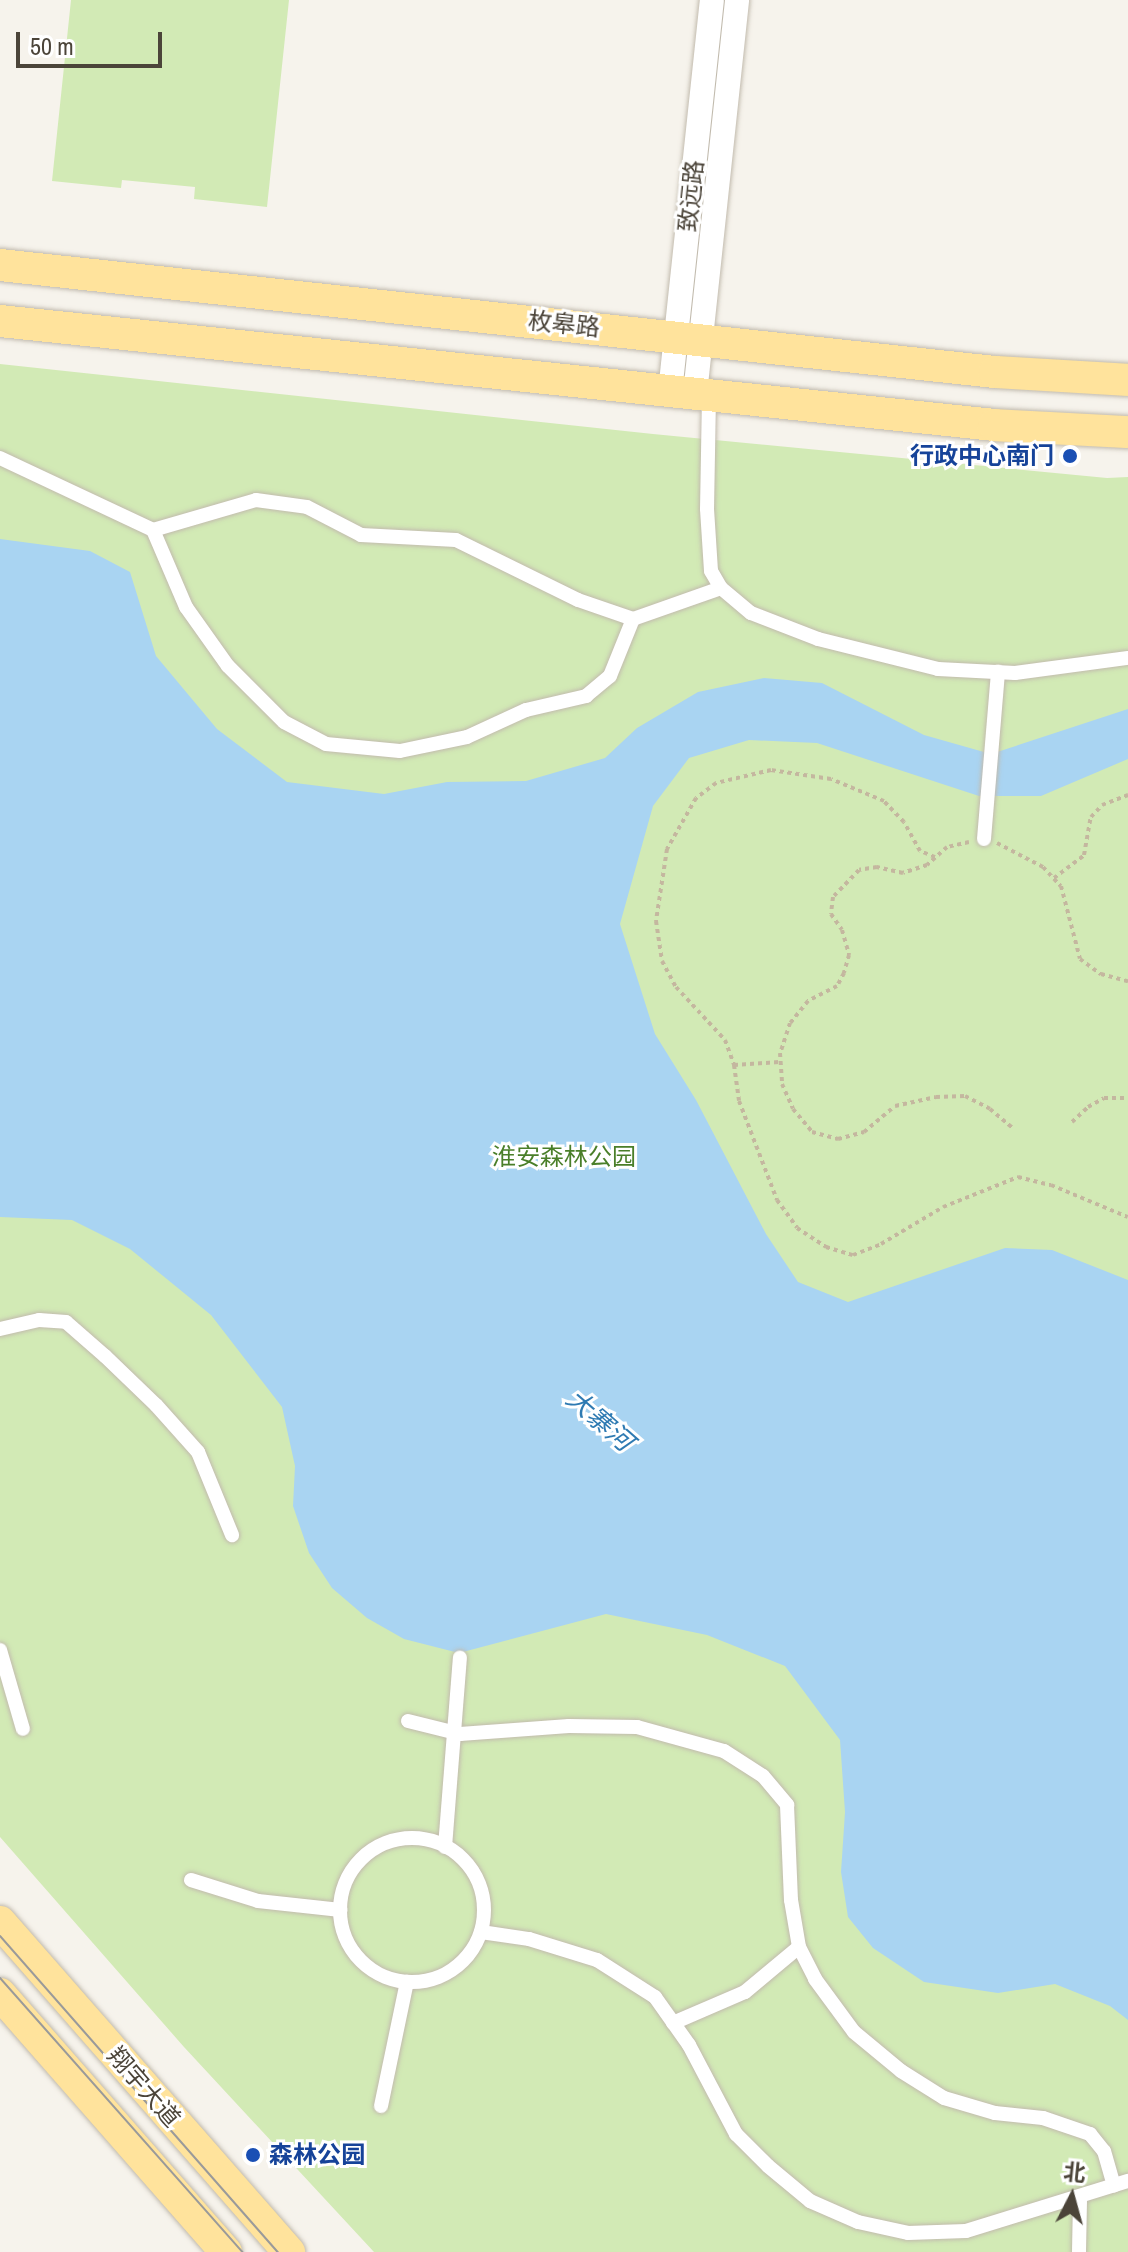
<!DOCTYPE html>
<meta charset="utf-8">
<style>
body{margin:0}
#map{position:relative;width:1128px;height:2252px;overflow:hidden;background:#f6f3ec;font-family:"Archivo Narrow","Noto Sans SC",sans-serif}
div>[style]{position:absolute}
.green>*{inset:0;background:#d2eab5}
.water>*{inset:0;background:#a9d4f2}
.path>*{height:4px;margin-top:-2px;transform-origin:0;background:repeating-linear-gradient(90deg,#c4b79f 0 4px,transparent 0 8px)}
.roads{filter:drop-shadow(0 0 2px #c2bbae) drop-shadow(0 0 2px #c2bbae)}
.pedestrian>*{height:14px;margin:-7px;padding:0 7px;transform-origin:7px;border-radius:7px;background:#fff}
.pedestrian>.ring{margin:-7px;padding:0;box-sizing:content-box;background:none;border:14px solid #fff;border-radius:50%}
.tertiary>*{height:24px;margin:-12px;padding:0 12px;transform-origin:12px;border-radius:12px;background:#fff}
.primary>*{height:32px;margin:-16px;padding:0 16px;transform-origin:16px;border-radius:16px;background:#ffe39c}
.tram>*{height:2px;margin:-1px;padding:0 1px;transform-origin:1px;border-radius:1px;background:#9a9a9a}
.dots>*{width:22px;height:22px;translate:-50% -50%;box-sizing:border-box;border:4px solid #fff;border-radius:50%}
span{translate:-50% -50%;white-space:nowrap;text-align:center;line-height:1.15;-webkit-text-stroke:6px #fff;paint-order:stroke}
.street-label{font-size:24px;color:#4b4439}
.transit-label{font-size:24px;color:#164399;font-weight:700}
.right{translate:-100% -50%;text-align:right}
.left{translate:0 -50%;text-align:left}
.park-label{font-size:24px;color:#4a7f2a}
.water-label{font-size:26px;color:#2e7ab2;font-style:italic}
.north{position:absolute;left:1032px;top:2156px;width:80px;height:80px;-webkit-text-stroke:6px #fff;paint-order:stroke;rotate:6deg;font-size:22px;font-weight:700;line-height:32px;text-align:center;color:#4b4439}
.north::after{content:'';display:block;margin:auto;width:28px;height:36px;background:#4b4439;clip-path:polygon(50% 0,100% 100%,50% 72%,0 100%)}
.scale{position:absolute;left:16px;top:32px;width:146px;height:36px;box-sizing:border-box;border:4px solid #4b4439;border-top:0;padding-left:10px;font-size:24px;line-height:28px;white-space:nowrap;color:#4b4439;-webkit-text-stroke:6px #fff;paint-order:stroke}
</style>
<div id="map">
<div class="green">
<i style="clip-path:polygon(71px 0,289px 0,267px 207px,194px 199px,195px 187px,122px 180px,121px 188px,52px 181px)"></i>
<i style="clip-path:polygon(0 364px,653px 434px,1107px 478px,1128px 477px,1128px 2252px,374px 2252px,184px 2047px,0 1837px)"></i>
</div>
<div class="water">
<i style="clip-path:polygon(0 539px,90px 551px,130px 572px,156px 656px,217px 729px,287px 782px,384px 794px,447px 782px,526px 781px,605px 758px,637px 728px,698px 692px,764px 678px,822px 683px,924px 735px,991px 754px,1128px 709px,1128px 759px,1041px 796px,979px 796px,817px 743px,749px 740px,689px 758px,653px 806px,620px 924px,655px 1034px,696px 1100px,766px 1234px,798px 1282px,848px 1302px,1005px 1248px,1052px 1250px,1128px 1280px,1128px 2020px,1110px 2006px,1055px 1984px,998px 1993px,924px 1982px,873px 1948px,848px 1917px,841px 1872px,845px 1812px,840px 1740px,785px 1666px,707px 1635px,606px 1614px,459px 1653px,404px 1639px,367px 1618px,332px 1588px,309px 1553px,293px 1506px,295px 1466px,282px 1407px,211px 1315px,130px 1249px,72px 1220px,0 1217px)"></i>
</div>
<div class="path">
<i style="left:969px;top:842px;width:23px;rotate:167deg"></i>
<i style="left:947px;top:847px;width:27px;rotate:138deg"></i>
<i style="left:927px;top:865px;width:25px;rotate:162deg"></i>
<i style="left:903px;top:873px;width:27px;rotate:-167deg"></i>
<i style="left:877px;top:867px;width:18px;rotate:171deg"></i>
<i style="left:859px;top:870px;width:37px;rotate:134deg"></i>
<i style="left:833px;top:897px;width:17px;rotate:97deg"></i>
<i style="left:831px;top:914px;width:19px;rotate:55deg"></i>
<i style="left:842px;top:930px;width:26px;rotate:74deg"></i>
<i style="left:849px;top:955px;width:19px;rotate:106deg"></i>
<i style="left:844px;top:973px;width:15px;rotate:118deg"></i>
<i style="left:837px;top:986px;width:33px;rotate:153deg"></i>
<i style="left:808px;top:1001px;width:28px;rotate:129deg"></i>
<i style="left:790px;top:1023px;width:32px;rotate:108deg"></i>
<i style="left:780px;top:1053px;width:31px;rotate:86deg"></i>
<i style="left:782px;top:1084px;width:27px;rotate:66deg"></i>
<i style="left:793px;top:1109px;width:30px;rotate:50deg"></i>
<i style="left:812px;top:1132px;width:27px;rotate:15deg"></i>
<i style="left:838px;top:1139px;width:27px;rotate:-15deg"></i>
<i style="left:864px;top:1132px;width:40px;rotate:-40deg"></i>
<i style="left:895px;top:1106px;width:42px;rotate:-12.4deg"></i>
<i style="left:936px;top:1097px;width:29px;rotate:-2deg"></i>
<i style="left:965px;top:1096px;width:28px;rotate:27deg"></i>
<i style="left:990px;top:1109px;width:30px;rotate:40deg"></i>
<i style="left:997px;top:843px;width:52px;rotate:27.6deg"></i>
<i style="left:1043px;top:867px;width:26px;rotate:47deg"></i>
<i style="left:1061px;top:886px;width:75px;rotate:75.4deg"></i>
<i style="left:1080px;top:959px;width:26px;rotate:36deg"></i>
<i style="left:1101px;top:974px;width:28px;rotate:15deg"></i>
<i style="left:935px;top:857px;width:16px;rotate:-158deg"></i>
<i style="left:920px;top:851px;width:33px;rotate:-119deg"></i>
<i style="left:904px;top:822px;width:29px;rotate:-134deg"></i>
<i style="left:884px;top:801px;width:57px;rotate:-157.5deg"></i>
<i style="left:831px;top:779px;width:61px;rotate:-171.5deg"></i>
<i style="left:771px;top:770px;width:57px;rotate:166.7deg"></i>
<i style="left:716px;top:783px;width:25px;rotate:143deg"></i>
<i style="left:696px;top:798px;width:59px;rotate:119.6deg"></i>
<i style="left:667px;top:849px;width:73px;rotate:98.7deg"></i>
<i style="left:656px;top:921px;width:40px;rotate:81.5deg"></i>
<i style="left:662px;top:961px;width:30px;rotate:62deg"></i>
<i style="left:676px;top:987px;width:72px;rotate:47.2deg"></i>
<i style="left:725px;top:1040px;width:27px;rotate:70deg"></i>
<i style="left:734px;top:1065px;width:36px;rotate:82deg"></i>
<i style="left:739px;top:1101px;width:106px;rotate:69deg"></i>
<i style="left:777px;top:1200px;width:34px;rotate:54deg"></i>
<i style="left:797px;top:1228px;width:35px;rotate:33deg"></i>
<i style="left:826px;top:1247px;width:28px;rotate:17deg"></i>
<i style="left:853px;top:1255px;width:30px;rotate:-21deg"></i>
<i style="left:881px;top:1244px;width:72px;rotate:-30.8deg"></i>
<i style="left:943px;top:1207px;width:81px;rotate:-21.8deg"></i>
<i style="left:1018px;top:1177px;width:34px;rotate:14deg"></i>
<i style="left:1051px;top:1185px;width:83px;rotate:22.6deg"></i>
<i style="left:1054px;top:878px;width:38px;rotate:-37deg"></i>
<i style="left:1084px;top:855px;width:39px;rotate:-80deg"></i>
<i style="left:1091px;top:817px;width:16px;rotate:-47deg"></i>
<i style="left:1102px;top:805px;width:28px;rotate:-21deg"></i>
<i style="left:734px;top:1065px;width:45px;rotate:-3.8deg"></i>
<i style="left:1072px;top:1122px;width:22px;rotate:-43deg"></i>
<i style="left:1088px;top:1107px;width:18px;rotate:-29deg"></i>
<i style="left:1104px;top:1098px;width:24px"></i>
</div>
<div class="roads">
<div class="pedestrian">
<i style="left:709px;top:396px;width:113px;rotate:91deg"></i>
<i style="left:707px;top:509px;width:62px;rotate:86.3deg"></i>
<i style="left:711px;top:571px;width:20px;rotate:60deg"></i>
<i style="left:721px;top:588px;width:39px;rotate:40deg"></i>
<i style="left:751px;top:613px;width:72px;rotate:21.2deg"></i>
<i style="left:818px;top:639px;width:124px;rotate:14deg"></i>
<i style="left:938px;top:669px;width:77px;rotate:3deg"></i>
<i style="left:1015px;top:673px;width:114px;rotate:-7.6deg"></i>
<i style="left:0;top:458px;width:169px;rotate:25.2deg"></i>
<i style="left:153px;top:530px;width:107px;rotate:-16.2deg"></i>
<i style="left:256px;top:500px;width:51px;rotate:7.8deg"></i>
<i style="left:307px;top:507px;width:61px;rotate:27.4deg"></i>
<i style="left:361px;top:535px;width:95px;rotate:3deg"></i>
<i style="left:456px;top:540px;width:136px;rotate:26.2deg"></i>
<i style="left:578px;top:600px;width:58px;rotate:19.1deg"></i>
<i style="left:633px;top:619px;width:93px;rotate:-19.4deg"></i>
<i style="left:153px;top:530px;width:84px;rotate:66.8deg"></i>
<i style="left:186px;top:607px;width:72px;rotate:54.6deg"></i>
<i style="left:228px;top:666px;width:79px;rotate:45deg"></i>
<i style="left:284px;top:722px;width:47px;rotate:27.6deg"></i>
<i style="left:326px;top:744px;width:74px;rotate:5.4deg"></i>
<i style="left:400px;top:751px;width:68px;rotate:-11.8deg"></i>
<i style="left:467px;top:737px;width:65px;rotate:-24.6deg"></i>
<i style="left:526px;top:710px;width:62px;rotate:-13.1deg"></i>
<i style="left:586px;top:696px;width:31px;rotate:-40deg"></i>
<i style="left:610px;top:676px;width:61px;rotate:-68deg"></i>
<i style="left:984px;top:839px;width:168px;rotate:-85.2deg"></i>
<i style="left:0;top:1329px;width:40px;rotate:-13deg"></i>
<i style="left:39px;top:1320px;width:27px;rotate:4deg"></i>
<i style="left:66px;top:1322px;width:52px;rotate:41.1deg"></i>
<i style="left:105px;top:1356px;width:71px;rotate:43.9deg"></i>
<i style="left:156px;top:1405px;width:63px;rotate:48.2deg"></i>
<i style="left:198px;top:1452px;width:90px;rotate:67.7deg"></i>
<i style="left:0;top:1650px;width:82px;rotate:73.8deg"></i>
<i style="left:408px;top:1721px;width:54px;rotate:14deg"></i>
<i style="left:460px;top:1734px;width:109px;rotate:-4.2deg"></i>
<i style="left:569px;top:1726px;width:68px;rotate:0.8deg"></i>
<i style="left:637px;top:1727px;width:90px;rotate:15.4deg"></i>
<i style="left:724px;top:1751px;width:46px;rotate:32.7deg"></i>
<i style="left:763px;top:1776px;width:38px;rotate:50deg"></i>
<i style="left:787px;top:1805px;width:95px;rotate:87.6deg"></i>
<i style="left:791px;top:1900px;width:48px;rotate:80.3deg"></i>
<i style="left:799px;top:1947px;width:36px;rotate:63deg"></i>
<i style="left:815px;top:1979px;width:66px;rotate:53.7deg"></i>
<i style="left:854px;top:2032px;width:61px;rotate:39.7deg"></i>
<i style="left:901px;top:2071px;width:51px;rotate:32.1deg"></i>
<i style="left:944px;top:2098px;width:53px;rotate:16.4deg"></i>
<i style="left:995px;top:2113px;width:48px;rotate:5.9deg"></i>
<i style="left:1043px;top:2118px;width:50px;rotate:18.8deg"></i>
<i style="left:1090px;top:2134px;width:22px;rotate:51deg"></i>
<i style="left:1104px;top:2151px;width:36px;rotate:74deg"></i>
<i class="ring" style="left:340px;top:1838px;width:130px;height:130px"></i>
<i style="left:445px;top:1847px;width:190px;rotate:-85.5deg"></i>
<i style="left:191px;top:1880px;width:70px;rotate:17.4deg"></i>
<i style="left:258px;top:1901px;width:83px;rotate:6.2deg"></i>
<i style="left:481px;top:1932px;width:49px;rotate:8.3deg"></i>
<i style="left:529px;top:1939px;width:71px;rotate:17.2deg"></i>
<i style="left:597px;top:1960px;width:69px;rotate:32.5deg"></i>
<i style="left:655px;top:1997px;width:59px;rotate:54.7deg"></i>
<i style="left:689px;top:2045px;width:101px;rotate:62.2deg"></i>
<i style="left:736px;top:2134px;width:45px;rotate:45deg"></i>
<i style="left:768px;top:2166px;width:55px;rotate:39.8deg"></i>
<i style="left:810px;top:2201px;width:52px;rotate:23.6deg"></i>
<i style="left:858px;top:2222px;width:51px;rotate:12.4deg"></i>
<i style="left:908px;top:2233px;width:58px;rotate:-2deg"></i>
<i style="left:966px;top:2231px;width:170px;rotate:-17.2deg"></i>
<i style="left:673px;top:2023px;width:78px;rotate:-23.3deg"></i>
<i style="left:745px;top:1992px;width:70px;rotate:-39.8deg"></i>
<i style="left:381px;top:2106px;width:127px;rotate:-78.2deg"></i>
<i style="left:1079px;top:2252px;width:54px;rotate:-88.9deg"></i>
</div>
<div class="tertiary">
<i style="left:670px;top:392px;width:394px;rotate:-83.9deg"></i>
<i style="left:695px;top:394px;width:396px;rotate:-83.9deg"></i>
</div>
<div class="primary">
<i style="left:0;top:265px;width:1001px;rotate:6.14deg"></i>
<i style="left:995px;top:372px;width:133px;rotate:3.4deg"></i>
<i style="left:0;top:321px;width:999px;rotate:5.97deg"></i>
<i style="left:994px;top:425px;width:134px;rotate:3deg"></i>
<i style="left:0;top:1922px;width:439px;rotate:48.8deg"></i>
<i style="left:0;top:1994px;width:343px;rotate:48.8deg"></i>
</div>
</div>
<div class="tram">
<i style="left:0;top:1936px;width:421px;rotate:48.7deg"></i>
<i style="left:0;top:1978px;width:366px;rotate:48.5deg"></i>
</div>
<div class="dots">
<i style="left:1070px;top:456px;background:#1a4fb4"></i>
<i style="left:253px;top:2155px;background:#1a4fb4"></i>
</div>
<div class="street-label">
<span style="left:691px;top:196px;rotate:-84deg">致远路</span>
<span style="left:564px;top:324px;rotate:6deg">枚皋路</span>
<span style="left:144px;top:2087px;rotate:49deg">翔宇大道</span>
</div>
<div class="transit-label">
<span class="right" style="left:1054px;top:456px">行政中心南门</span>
<span class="left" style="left:269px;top:2155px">森林公园</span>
</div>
<div class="park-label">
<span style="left:564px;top:1157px">淮安森林公园</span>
</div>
<div class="water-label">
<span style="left:600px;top:1420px;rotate:41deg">大寨河</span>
</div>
<div class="north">北</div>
<div class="scale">50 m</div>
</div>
